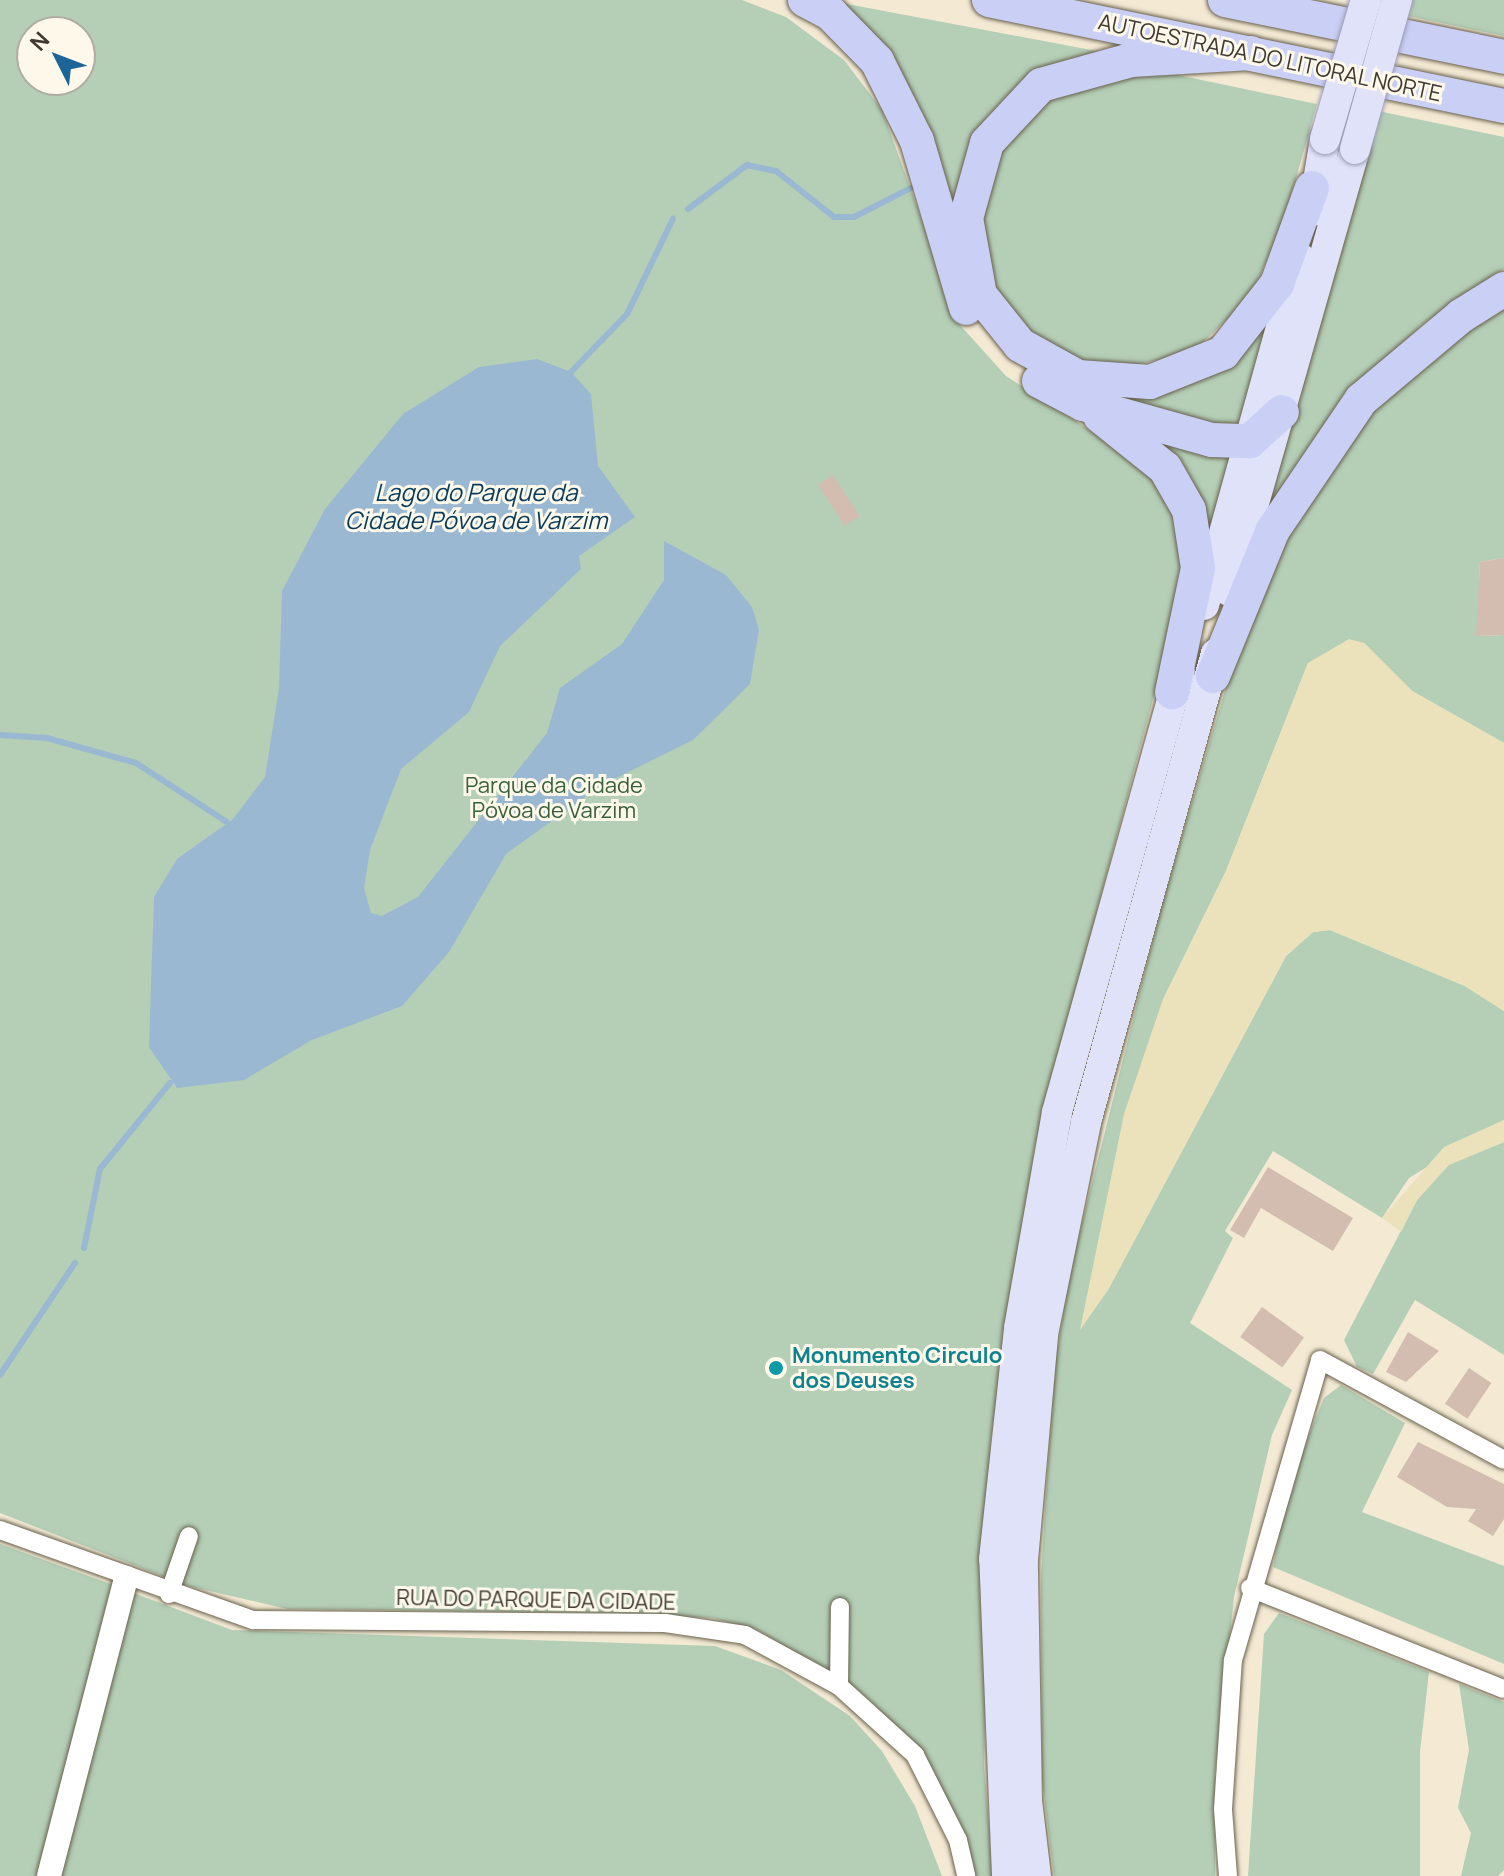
<!DOCTYPE html>
<meta charset="utf-8">
<style>
body{margin:0}
#map{position:relative;width:1504px;height:1876px;overflow:hidden;background:#f4ead4;font-family:Manrope,sans-serif}
div>[style]{position:absolute}
.green>*{inset:0;background:#b4cfb6}
.sand>*{inset:0;background:#ebe2bc}
.water>*{inset:0;background:#9ab8d1}
.stream>*{height:6px;margin:-3px;padding:0 3px;transform-origin:3px;border-radius:3px;background:#9ab8d1}
.building>*{inset:0;background:#d2bdb0;transform-origin:0 0}
.roads{filter:drop-shadow(0 0 2px #68604d) drop-shadow(0 0 2px #68604d)}
.minor>*{height:18px;margin:-9px;padding:0 9px;transform-origin:9px;border-radius:9px;background:#fff}
.tertiary>*{height:24px;margin:-12px;padding:0 12px;transform-origin:12px;border-radius:12px;background:#fff}
.primary>*{height:30px;margin:-15px;padding:0 15px;transform-origin:15px;border-radius:15px;background:#dfe2f9}
.motorway>*{height:34px;margin:-17px;padding:0 17px;transform-origin:17px;border-radius:17px;background:#cacff5}
.bridges{filter:drop-shadow(0 0 2px #999bb1) drop-shadow(0 0 2px #999bb1)}
.primary-bridge>*{height:30px;margin:-15px;padding:0 15px;transform-origin:15px;border-radius:15px;background:#dfe2f9}
.dots>*{width:22px;height:22px;translate:-50% -50%;box-sizing:border-box;border:4px solid #fef8eb;border-radius:50%}
span{translate:-50% -50%;white-space:nowrap;text-align:center;line-height:1.15;-webkit-text-stroke:6px #fef8eb;paint-order:stroke}
.street-label{font-size:22px;color:#3e3a32}
.park-label{font-size:22px;color:#37613b}
.culture-label{font-size:22px;color:#0d838f;font-weight:700}
.left{translate:0 -50%;text-align:left}
.water-label{font-size:24px;color:#073c5d;font-style:italic}
.north{position:absolute;left:16px;top:16px;width:80px;height:80px;box-sizing:border-box;background:#fef8eb;border:2px solid #b1aca1;border-radius:50%;rotate:312deg;font-size:22px;font-weight:700;line-height:32px;text-align:center;color:#3e3a32}
.north::after{content:'';display:block;margin:auto;width:28px;height:36px;background:#1d6498;clip-path:polygon(50% 0,100% 100%,50% 72%,0 100%)}
</style>
<div id="map">
<div class="green">
<i style="clip-path:polygon(evenodd,0 0,742px 0,786px 17px,844px 60px,882px 110px,960px 325px,1006px 376px,1148px 468px,1177px 518px,1188px 567px,1035px 1145px,991px 1439px,984px 1765px,993px 1876px,973px 1876px,966px 1837px,922px 1750px,856px 1688px,759px 1631px,713px 1618px,614px 1613px,287px 1609px,188px 1586px,0 1513px,0 0,32px 32px,80px 32px,80px 80px,32px 80px,32px 32px)"></i>
<i style="clip-path:polygon(826px 0,1102px 52px,1023px 85px,983px 127px,968px 154px,953px 217px,966px 284px,988px 325px,1020px 356px,1060px 380px,1116px 396px,1170px 390px,1203px 374px,1266px 323px,1239px 427px,1203px 432px,1097px 397px,1035px 371px,1002px 345px,985px 326px,963px 284px,920px 121px,881px 53px)"></i>
<i style="clip-path:polygon(1408px 0,1504px 0,1504px 36px,1403px 15px)"></i>
<i style="clip-path:polygon(1108px 74px,1173px 74px,1317px 104px,1285px 217px,1251px 297px,1191px 353px,1124px 367px,1080px 362px,1040px 341px,996px 296px,980px 214px,995px 157px,1040px 105px)"></i>
<i style="clip-path:polygon(1378px 111px,1504px 137px,1504px 269px,1423px 324px,1370px 373px,1258px 533px)"></i>
<i style="clip-path:polygon(1504px 298px,1504px 558px,1480px 562px,1477px 636px,1504px 635px,1504px 743px,1412px 691px,1364px 643px,1308px 663px,1226px 871px,1163px 1000px,1081px 1327px,1108px 1290px,1286px 956px,1313px 932px,1330px 930px,1465px 986px,1504px 1011px,1504px 1120px,1409px 1178px,1382px 1218px,1273px 1151px,1225px 1231px,1233px 1238px,1190px 1323px,1292px 1390px,1272px 1435px,1234px 1597px,1215px 1773px,1215px 1876px,1054px 1876px,1042px 1778px,1041px 1575px,1054px 1371px,1070px 1271px,1161px 908px,1228px 680px,1278px 547px,1378px 398px)"></i>
<i style="clip-path:polygon(1152px 433px,1231px 453px,1208px 534px)"></i>
<i style="clip-path:polygon(1504px 1142px,1504px 1355px,1415px 1300px,1373px 1374px,1357px 1367px,1344px 1340px,1417px 1200px,1449px 1164px)"></i>
<i style="clip-path:polygon(1341px 1385px,1405px 1423px,1362px 1512px,1504px 1566px,1504px 1664px,1273px 1567px,1289px 1484px,1324px 1398px)"></i>
<i style="clip-path:polygon(0 1544px,116px 1586px,39px 1876px,0 1876px)"></i>
<i style="clip-path:polygon(131px 1592px,232px 1630px,715px 1646px,781px 1670px,850px 1716px,882px 1751px,915px 1806px,942px 1876px,60px 1876px)"></i>
<i style="clip-path:polygon(1279px 1613px,1429px 1672px,1420px 1752px,1420px 1876px,1248px 1876px,1264px 1634px)"></i>
<i style="clip-path:polygon(1459px 1684px,1504px 1702px,1504px 1870px,1498px 1876px,1461px 1876px,1471px 1833px,1458px 1808px,1469px 1750px)"></i>
</div>
<div class="sand">
<i style="clip-path:polygon(1349px 639px,1364px 643px,1412px 691px,1504px 743px,1504px 1011px,1465px 986px,1330px 930px,1313px 932px,1286px 956px,1108px 1290px,1080px 1330px,1124px 1114px,1163px 999px,1226px 871px,1308px 663px)"></i>
<i style="clip-path:polygon(1504px 1120px,1504px 1142px,1449px 1165px,1417px 1200px,1401px 1232px,1382px 1218px,1444px 1147px)"></i>
</div>
<div class="water">
<i style="clip-path:polygon(537px 359px,571px 372px,591px 394px,598px 466px,635px 517px,579px 556px,581px 569px,500px 646px,469px 712px,401px 769px,370px 850px,364px 888px,371px 913px,382px 916px,418px 897px,547px 733px,560px 688px,622px 644px,664px 580px,664px 541px,726px 575px,752px 607px,759px 630px,750px 684px,693px 740px,602px 785px,506px 854px,449px 952px,402px 1006px,312px 1040px,244px 1080px,177px 1088px,149px 1047px,154px 897px,177px 859px,233px 819px,265px 777px,279px 688px,282px 591px,325px 509px,403px 414px,479px 367px)"></i>
</div>
<div class="stream">
<i style="left:688px;top:209px;width:74px;rotate:-36.7deg"></i>
<i style="left:747px;top:165px;width:30px;rotate:12deg"></i>
<i style="left:776px;top:171px;width:74px;rotate:38.4deg"></i>
<i style="left:834px;top:217px;width:20px"></i>
<i style="left:854px;top:217px;width:64px;rotate:-27deg"></i>
<i style="left:571px;top:372px;width:81px;rotate:-46deg"></i>
<i style="left:627px;top:314px;width:106px;rotate:-64.2deg"></i>
<i style="left:0;top:735px;width:47px;rotate:3.7deg"></i>
<i style="left:47px;top:738px;width:92px;rotate:15.7deg"></i>
<i style="left:136px;top:763px;width:108px;rotate:33deg"></i>
<i style="left:84px;top:1248px;width:81px;rotate:-78.6deg"></i>
<i style="left:100px;top:1169px;width:111px;rotate:-50.9deg"></i>
<i style="left:0;top:1375px;width:135px;rotate:-56.2deg"></i>
</div>
<div class="building">
<i style="left:833px;top:475px;width:49px;height:18px;rotate:57deg"></i>
<i style="clip-path:polygon(1504px 558px,1504px 635px,1476px 636px,1480px 562px)"></i>
<i style="clip-path:polygon(1268px 1167px,1353px 1218px,1333px 1251px,1261px 1208px,1244px 1238px,1230px 1230px)"></i>
<i style="left:1262px;top:1307px;width:52px;height:37px;rotate:36deg"></i>
<i style="clip-path:polygon(1408px 1332px,1439px 1351px,1406px 1382px,1386px 1372px)"></i>
<i style="left:1469px;top:1368px;width:27px;height:43px;rotate:34deg"></i>
<i style="clip-path:polygon(1418px 1442px,1504px 1484px,1504px 1519px,1493px 1536px,1468px 1521px,1476px 1509px,1447px 1507px,1397px 1477px)"></i>
</div>
<div class="roads">
<div class="minor">
<i style="left:0;top:1530px;width:269px;rotate:19.6deg"></i>
<i style="left:253px;top:1620px;width:412px;rotate:0.4deg"></i>
<i style="left:665px;top:1623px;width:81px;rotate:8.5deg"></i>
<i style="left:745px;top:1635px;width:107px;rotate:28.5deg"></i>
<i style="left:839px;top:1686px;width:103px;rotate:42.2deg"></i>
<i style="left:915px;top:1755px;width:95px;rotate:63.2deg"></i>
<i style="left:958px;top:1840px;width:37px;rotate:77deg"></i>
<i style="left:1250px;top:1588px;width:273px;rotate:21.7deg"></i>
<i style="left:169px;top:1594px;width:61px;rotate:-71deg"></i>
<i style="left:839px;top:1686px;width:79px;rotate:-89.3deg"></i>
<i style="left:1228px;top:1876px;width:67px;rotate:-94.3deg"></i>
<i style="left:1223px;top:1809px;width:149px;rotate:-86.2deg"></i>
<i style="left:1233px;top:1660px;width:312px;rotate:-73.8deg"></i>
<i style="left:1320px;top:1360px;width:209px;rotate:28.5deg"></i>
</div>
<div class="tertiary">
<i style="left:49px;top:1876px;width:308px;rotate:-75.5deg"></i>
</div>
<div class="primary">
<i style="left:1313px;top:211px;width:73px;rotate:-80.5deg"></i>
<i style="left:1229px;top:591px;width:460px;rotate:-74.1deg"></i>
<i style="left:1204px;top:605px;width:360px;rotate:-74.5deg"></i>
<i style="left:1007px;top:1876px;width:317px;rotate:-92.3deg"></i>
<i style="left:994px;top:1559px;width:232px;rotate:-83.8deg"></i>
<i style="left:1019px;top:1328px;width:219px;rotate:-80deg"></i>
<i style="left:1057px;top:1112px;width:457px;rotate:-74.4deg"></i>
<i style="left:1036px;top:1876px;width:76px;rotate:-96.8deg"></i>
<i style="left:1027px;top:1801px;width:241px;rotate:-91deg"></i>
<i style="left:1023px;top:1560px;width:227px;rotate:-84.9deg"></i>
<i style="left:1043px;top:1334px;width:216px;rotate:-78.5deg"></i>
<i style="left:1086px;top:1122px;width:486px;rotate:-74.5deg"></i>
</div>
<div class="motorway">
<i style="left:805px;top:0;width:30px;rotate:28deg"></i>
<i style="left:831px;top:14px;width:66px;rotate:45.6deg"></i>
<i style="left:877px;top:61px;width:89px;rotate:63.4deg"></i>
<i style="left:917px;top:141px;width:174px;rotate:73.6deg"></i>
<i style="left:989px;top:0;width:526px;rotate:11.63deg"></i>
<i style="left:1225px;top:0;width:285px;rotate:11.5deg"></i>
<i style="left:1251px;top:53px;width:120px;rotate:176.7deg"></i>
<i style="left:1131px;top:60px;width:93px;rotate:164.5deg"></i>
<i style="left:1041px;top:85px;width:79px;rotate:133deg"></i>
<i style="left:987px;top:143px;width:78px;rotate:105.6deg"></i>
<i style="left:966px;top:218px;width:78px;rotate:79.7deg"></i>
<i style="left:980px;top:295px;width:64px;rotate:51.3deg"></i>
<i style="left:1020px;top:345px;width:66px;rotate:28.9deg"></i>
<i style="left:1078px;top:377px;width:72px;rotate:4deg"></i>
<i style="left:1150px;top:382px;width:79px;rotate:-21.7deg"></i>
<i style="left:1223px;top:353px;width:88px;rotate:-52deg"></i>
<i style="left:1277px;top:284px;width:102px;rotate:-70deg"></i>
<i style="left:1039px;top:381px;width:50px;rotate:27.6deg"></i>
<i style="left:1083px;top:404px;width:134px;rotate:15.6deg"></i>
<i style="left:1212px;top:440px;width:38px;rotate:2deg"></i>
<i style="left:1250px;top:441px;width:43px;rotate:-42.2deg"></i>
<i style="left:1100px;top:416px;width:83px;rotate:38.7deg"></i>
<i style="left:1165px;top:468px;width:48px;rotate:60.3deg"></i>
<i style="left:1189px;top:510px;width:59px;rotate:81.2deg"></i>
<i style="left:1198px;top:568px;width:127px;rotate:101.8deg"></i>
<i style="left:1213px;top:676px;width:158px;rotate:-67.7deg"></i>
<i style="left:1273px;top:530px;width:157px;rotate:-55.9deg"></i>
<i style="left:1361px;top:400px;width:131px;rotate:-40deg"></i>
<i style="left:1461px;top:316px;width:51px;rotate:-32.1deg"></i>
</div>
</div>
<div class="bridges">
<div class="primary-bridge">
<i style="left:1325px;top:139px;width:145px;rotate:-73.6deg"></i>
<i style="left:1355px;top:149px;width:155px;rotate:-74.3deg"></i>
</div>
</div>
<div class="dots">
<i style="left:776px;top:1368px;background:#0f9aa8"></i>
</div>
<div class="street-label">
<span style="left:1270px;top:58px;rotate:12deg">AUTOESTRADA DO LITORAL NORTE</span>
<span style="left:536px;top:1600px;rotate:1deg">RUA DO PARQUE DA CIDADE</span>
</div>
<div class="park-label">
<span style="left:554px;top:798px">Parque da Cidade<br>Póvoa de Varzim</span>
</div>
<div class="culture-label">
<span class="left" style="left:792px;top:1368px">Monumento Circulo<br>dos Deuses</span>
</div>
<div class="water-label">
<span style="left:476px;top:506px">Lago do Parque da<br>Cidade Póvoa de Varzim</span>
</div>
<div class="north">N</div>
</div>
